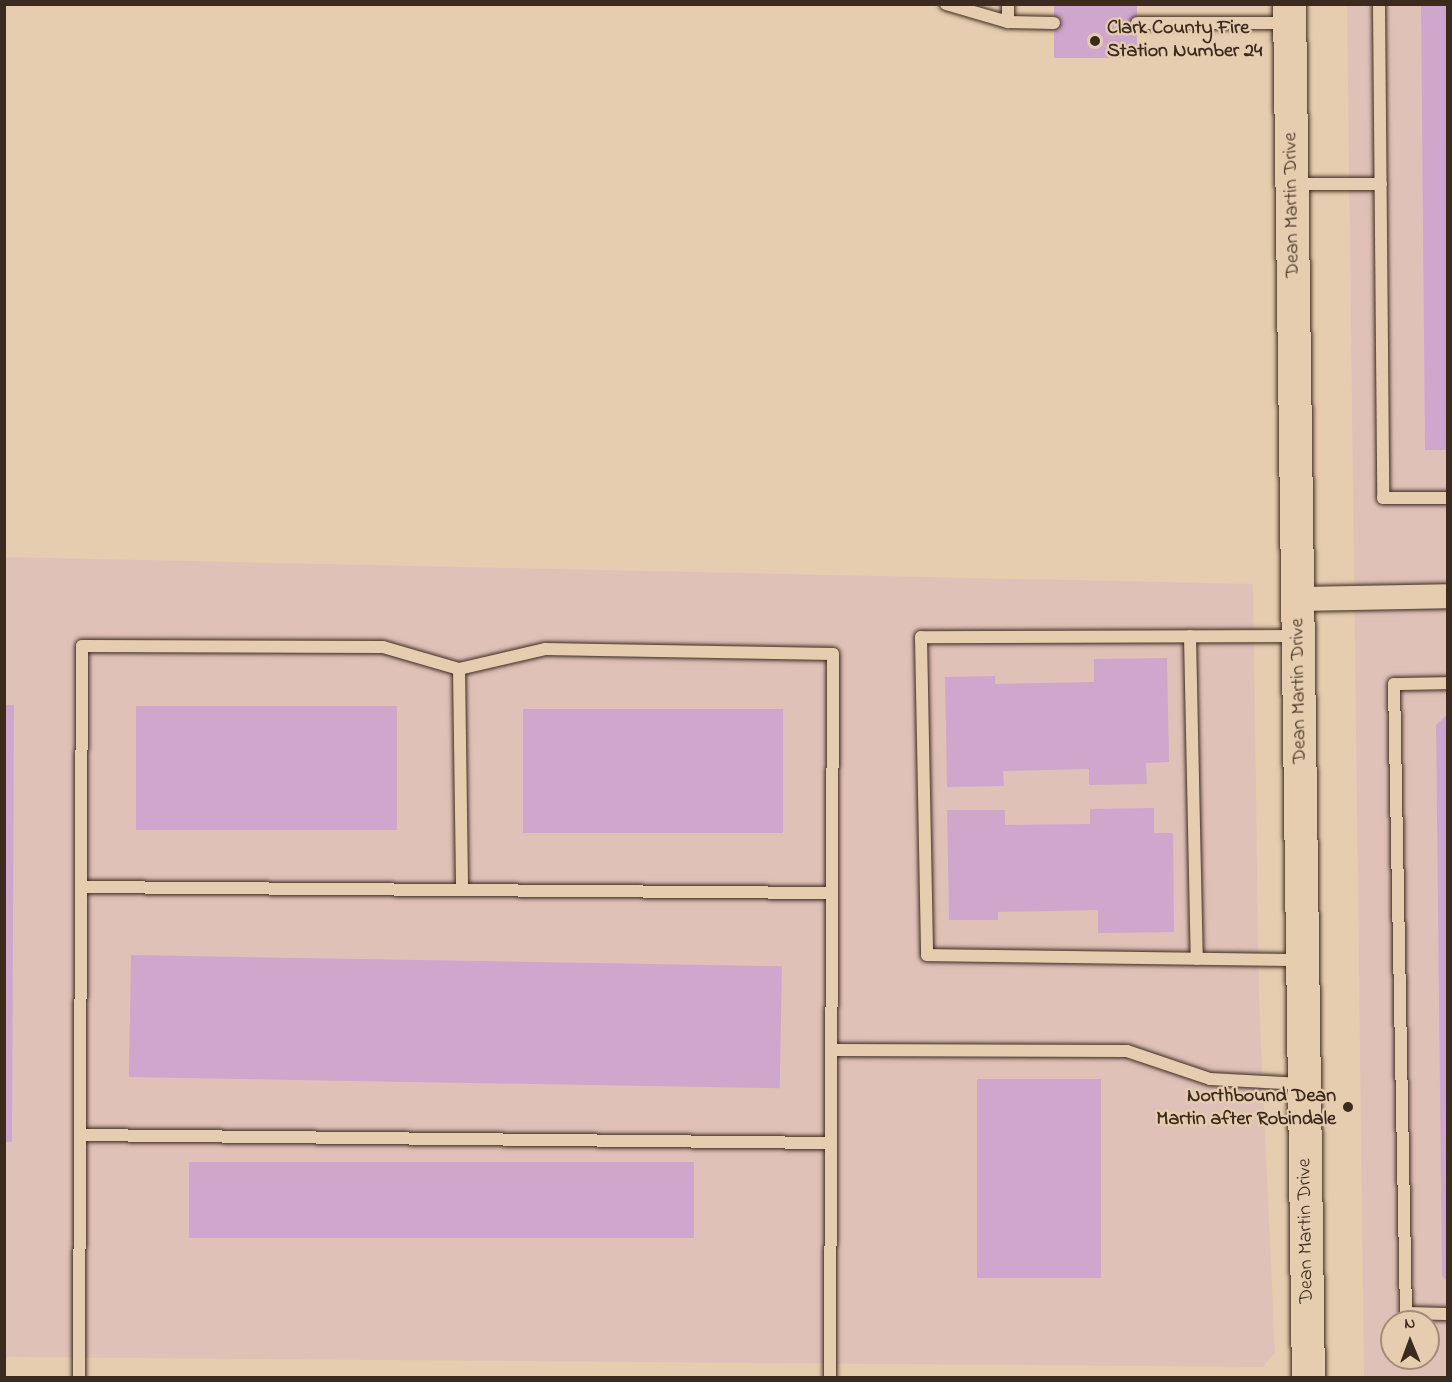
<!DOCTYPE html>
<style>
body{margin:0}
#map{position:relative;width:1452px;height:1382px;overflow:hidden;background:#e7cdaf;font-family:"Indie Flower",sans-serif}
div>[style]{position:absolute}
.built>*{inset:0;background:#e0c1b8}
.building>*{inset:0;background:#cfa6cc;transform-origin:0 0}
.roads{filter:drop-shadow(0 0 2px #3b2a1e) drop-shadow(0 0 2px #3b2a1e)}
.lane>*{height:12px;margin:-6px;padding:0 6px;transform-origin:6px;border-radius:6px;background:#e7cdaf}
.street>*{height:24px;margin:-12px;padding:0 12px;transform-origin:12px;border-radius:12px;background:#e7cdaf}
.secondary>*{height:33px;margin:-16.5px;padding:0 16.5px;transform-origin:16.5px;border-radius:16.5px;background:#e7cdaf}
.dots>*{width:16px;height:16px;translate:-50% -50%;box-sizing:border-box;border:3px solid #e7cdaf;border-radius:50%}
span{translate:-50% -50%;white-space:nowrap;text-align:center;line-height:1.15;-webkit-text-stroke:4.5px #e7cdaf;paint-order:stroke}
.poi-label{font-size:20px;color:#3b2a1e;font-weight:700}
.left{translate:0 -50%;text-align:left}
.right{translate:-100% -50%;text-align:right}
.street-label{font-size:20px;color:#3b2a1e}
.frame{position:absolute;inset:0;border:6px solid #3b2a1e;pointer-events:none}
.north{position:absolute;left:1380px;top:1310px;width:60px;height:60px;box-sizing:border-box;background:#e7cdaf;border:2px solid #a28c75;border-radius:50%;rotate:359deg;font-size:16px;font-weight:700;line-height:24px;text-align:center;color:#3b2a1e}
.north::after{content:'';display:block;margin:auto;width:21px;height:27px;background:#3b2a1e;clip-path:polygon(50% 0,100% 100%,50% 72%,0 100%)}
</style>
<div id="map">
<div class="built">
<i style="clip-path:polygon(evenodd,1347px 5px,1447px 5px,1447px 1377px,1364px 1377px,1347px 5px,1392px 1322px,1428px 1322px,1428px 1358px,1392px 1358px,1392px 1322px)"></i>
<i style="clip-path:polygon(5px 557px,1253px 584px,1259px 998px,1275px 1353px,1263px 1367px,5px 1357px)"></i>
</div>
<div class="building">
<i style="left:1054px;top:4px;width:83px;height:54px"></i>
<i style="clip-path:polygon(1421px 4px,1448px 4px,1448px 450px,1425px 450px)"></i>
<i style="clip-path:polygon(1167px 658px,1169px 762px,1146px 763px,1147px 784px,1089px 785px,1089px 769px,1003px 771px,1004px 786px,947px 787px,945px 677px,995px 676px,995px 684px,1094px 682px,1094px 659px)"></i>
<i style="clip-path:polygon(4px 705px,14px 705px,12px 1142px,4px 1142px)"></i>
<i style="left:136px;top:706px;width:261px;height:124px"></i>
<i style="left:523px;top:709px;width:260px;height:124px"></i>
<i style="clip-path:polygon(1448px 714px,1448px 1282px,1442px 1276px,1436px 725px)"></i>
<i style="clip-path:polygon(1154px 808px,1154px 833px,1173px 833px,1174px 932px,1098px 933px,1098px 910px,998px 912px,998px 920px,949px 920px,947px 810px,1005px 810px,1005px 825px,1090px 824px,1090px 809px)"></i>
<i style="left:131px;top:955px;width:651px;height:122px;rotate:1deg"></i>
<i style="left:977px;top:1079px;width:124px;height:199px"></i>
<i style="left:189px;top:1162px;width:505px;height:76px"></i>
</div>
<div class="roads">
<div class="lane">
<i style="left:946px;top:4px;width:65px;rotate:16.2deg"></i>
<i style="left:1008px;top:22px;width:46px;rotate:1.2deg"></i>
<i style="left:1008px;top:4px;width:18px;rotate:90deg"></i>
<i style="left:1379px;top:4px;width:494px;rotate:89.5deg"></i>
<i style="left:1383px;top:498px;width:65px"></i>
<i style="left:1137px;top:23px;width:151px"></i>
<i style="left:1293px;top:184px;width:88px"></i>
<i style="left:1190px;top:636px;width:323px;rotate:88.8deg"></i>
<i style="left:1298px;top:636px;width:377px;rotate:179.8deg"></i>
<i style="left:921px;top:637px;width:318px;rotate:88.9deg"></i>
<i style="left:927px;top:955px;width:374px;rotate:0.8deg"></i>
<i style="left:459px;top:669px;width:221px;rotate:89.2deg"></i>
<i style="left:1448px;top:683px;width:54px;rotate:178.9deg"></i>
<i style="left:1394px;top:684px;width:629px;rotate:88.91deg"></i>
<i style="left:1406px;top:1313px;width:42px;rotate:1.4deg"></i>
<i style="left:81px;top:887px;width:751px;rotate:0.46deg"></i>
<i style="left:832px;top:1050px;width:295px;rotate:0.2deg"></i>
<i style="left:1127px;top:1051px;width:88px;rotate:18.6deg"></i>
<i style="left:1210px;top:1079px;width:92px;rotate:3.1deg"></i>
<i style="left:80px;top:1135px;width:751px;rotate:0.61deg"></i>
<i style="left:79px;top:1378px;width:732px;rotate:-89.77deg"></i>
<i style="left:82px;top:646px;width:301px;rotate:0.2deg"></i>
<i style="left:383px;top:647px;width:79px;rotate:16.1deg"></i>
<i style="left:459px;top:669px;width:88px;rotate:-13.1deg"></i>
<i style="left:545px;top:649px;width:288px;rotate:1deg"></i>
<i style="left:833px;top:654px;width:724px;rotate:90.24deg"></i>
</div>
<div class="street">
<i style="left:1298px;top:599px;width:150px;rotate:-1.1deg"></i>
</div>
<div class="secondary">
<i style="left:1289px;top:4px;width:1374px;rotate:89.21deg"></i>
</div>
</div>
<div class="dots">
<i style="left:1095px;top:41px;background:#3b2a1e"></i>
<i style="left:1348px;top:1107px;background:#3b2a1e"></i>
</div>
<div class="poi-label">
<span class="left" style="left:1107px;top:40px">Clark County Fire<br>Station Number 24</span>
<span class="right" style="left:1336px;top:1108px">Northbound Dean<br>Martin after Robindale</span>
</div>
<div class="street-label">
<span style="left:1292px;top:205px;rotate:-91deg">Dean Martin Drive</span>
<span style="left:1299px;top:691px;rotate:-91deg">Dean Martin Drive</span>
<span style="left:1306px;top:1231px;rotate:-91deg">Dean Martin Drive</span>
</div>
<div class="frame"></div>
<div class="north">N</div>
</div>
